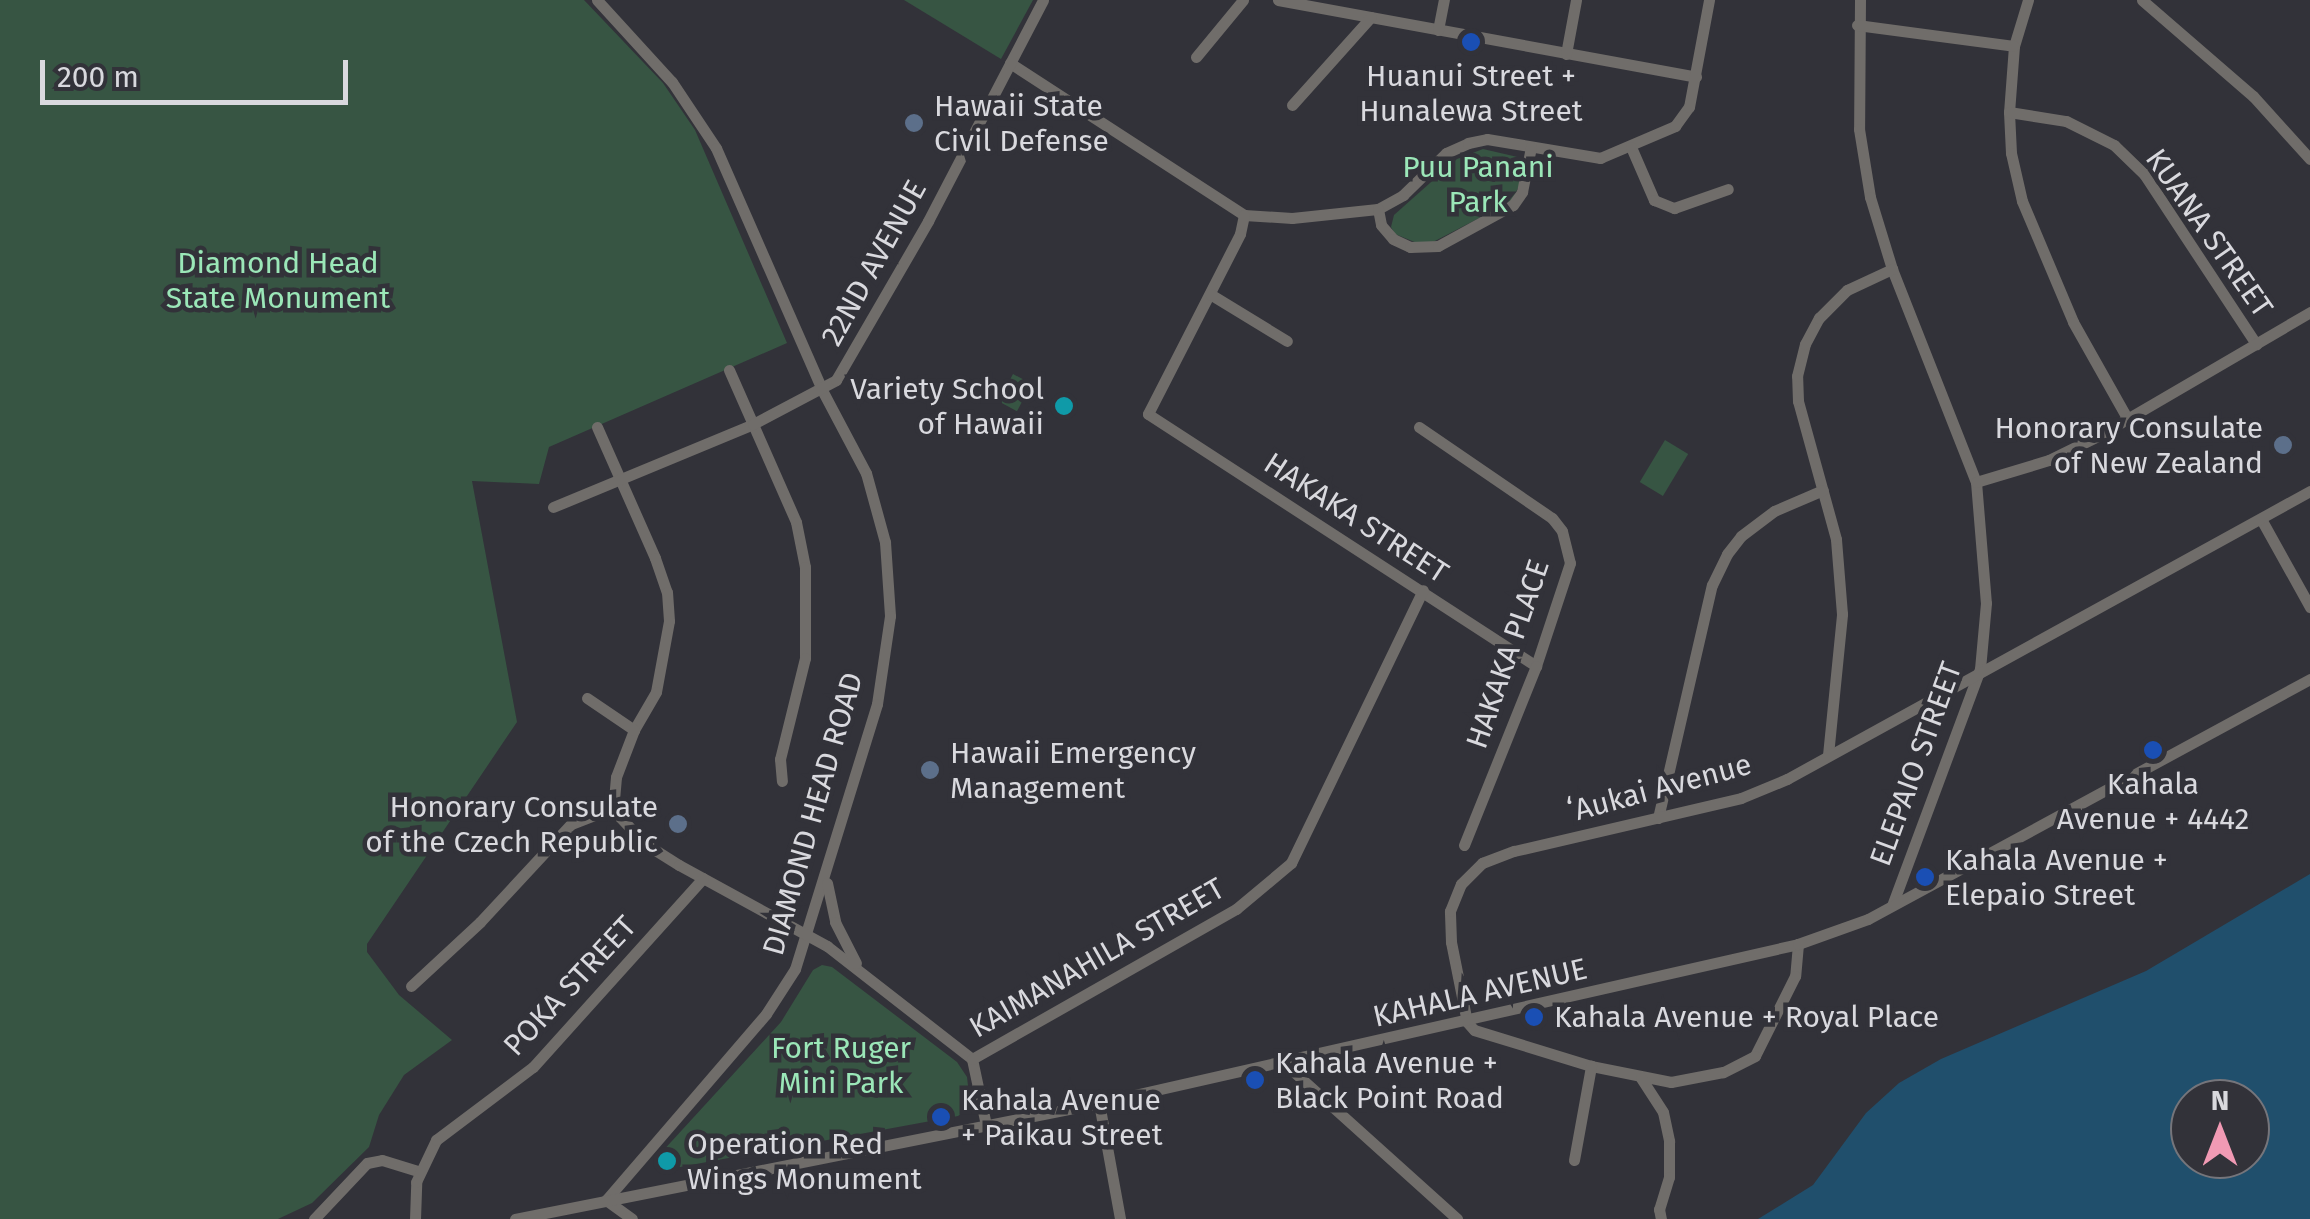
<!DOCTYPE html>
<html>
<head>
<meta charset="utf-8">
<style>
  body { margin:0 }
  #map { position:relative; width:2310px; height:1219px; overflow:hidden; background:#323239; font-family:"Fira Sans",sans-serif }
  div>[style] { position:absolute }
  .green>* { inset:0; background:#375543; transform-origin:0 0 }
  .water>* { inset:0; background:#204f6c }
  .minor>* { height:11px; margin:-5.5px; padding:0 5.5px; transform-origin:5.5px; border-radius:5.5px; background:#706d6a }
  .dots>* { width:28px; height:28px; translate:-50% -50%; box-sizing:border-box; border:5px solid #323239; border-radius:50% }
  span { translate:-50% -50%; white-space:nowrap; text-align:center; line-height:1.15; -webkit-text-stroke:9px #323239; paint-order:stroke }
  .poi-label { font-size:30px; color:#d9d9de }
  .left { translate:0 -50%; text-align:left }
  .right { translate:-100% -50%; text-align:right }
  .park-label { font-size:30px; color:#9be7b8 }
  .street-label { font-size:30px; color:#d9d9de }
  .north { position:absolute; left:2170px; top:1079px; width:100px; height:100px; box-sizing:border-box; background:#323239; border:2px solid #75757b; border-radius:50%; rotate:0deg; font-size:28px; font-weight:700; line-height:40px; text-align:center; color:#d9d9de }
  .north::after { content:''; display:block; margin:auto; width:35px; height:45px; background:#f19ab4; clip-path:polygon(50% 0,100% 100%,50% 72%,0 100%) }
  .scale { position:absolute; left:40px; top:60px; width:308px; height:45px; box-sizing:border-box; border:5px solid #d9d9de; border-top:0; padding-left:12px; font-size:30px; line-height:35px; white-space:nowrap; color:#d9d9de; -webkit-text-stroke:8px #323239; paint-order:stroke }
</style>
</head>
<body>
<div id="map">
  <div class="green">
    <div style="clip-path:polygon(0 0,584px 0,663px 83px,695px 130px,787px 343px,549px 447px,539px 484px,472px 481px,517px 722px,367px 944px,367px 952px,399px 995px,452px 1040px,404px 1075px,379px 1115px,369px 1147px,312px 1203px,278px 1219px,0 1219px)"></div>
    <div style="clip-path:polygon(904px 0,1033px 0,1001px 59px)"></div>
    <div style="clip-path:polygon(1483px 149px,1522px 158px,1522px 179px,1512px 201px,1433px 242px,1417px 243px,1395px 234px,1391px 227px,1394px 215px,1457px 159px)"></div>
    <div style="left:1013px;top:374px;width:21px;height:31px;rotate:28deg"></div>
    <div style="left:1665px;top:440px;width:27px;height:49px;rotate:31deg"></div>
    <div style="clip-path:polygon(822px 965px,832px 967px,957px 1062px,967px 1077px,970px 1103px,966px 1110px,958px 1116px,669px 1169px,662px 1167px,660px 1154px,781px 1022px,813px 970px)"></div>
  </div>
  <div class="water">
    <div style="clip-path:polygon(evenodd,2310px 874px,2310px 1219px,1758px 1219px,1813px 1185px,1866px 1113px,1899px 1083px,1941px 1059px,2146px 971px,2310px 874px,2190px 1099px,2250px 1099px,2250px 1159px,2190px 1159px,2190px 1099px)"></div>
  </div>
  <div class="minor">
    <div style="left:597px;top:0;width:111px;rotate:47.6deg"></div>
    <div style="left:672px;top:82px;width:79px;rotate:56.3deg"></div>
    <div style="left:716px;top:148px;width:264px;rotate:66.3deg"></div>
    <div style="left:822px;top:390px;width:94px;rotate:62.1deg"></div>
    <div style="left:866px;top:473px;width:72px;rotate:74.6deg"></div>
    <div style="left:885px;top:542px;width:74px;rotate:86.1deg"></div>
    <div style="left:890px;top:616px;width:89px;rotate:98.4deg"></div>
    <div style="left:877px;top:704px;width:277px;rotate:107.2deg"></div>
    <div style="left:795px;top:969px;width:54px;rotate:122.8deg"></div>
    <div style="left:766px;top:1014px;width:245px;rotate:130.7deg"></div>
    <div style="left:1278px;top:0;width:425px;rotate:10.4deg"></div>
    <div style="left:1860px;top:0;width:129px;rotate:90.4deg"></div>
    <div style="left:1859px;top:129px;width:69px;rotate:80.8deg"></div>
    <div style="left:1870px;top:197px;width:75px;rotate:73deg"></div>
    <div style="left:1892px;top:269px;width:229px;rotate:68.5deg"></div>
    <div style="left:1976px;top:482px;width:121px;rotate:85.3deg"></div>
    <div style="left:1986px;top:603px;width:66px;rotate:95.2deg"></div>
    <div style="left:1980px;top:669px;width:252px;rotate:110.4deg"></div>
    <div style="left:2028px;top:0;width:48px;rotate:106.9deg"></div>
    <div style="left:2014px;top:46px;width:66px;rotate:94.3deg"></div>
    <div style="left:2009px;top:112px;width:41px;rotate:87.2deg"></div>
    <div style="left:2011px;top:153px;width:49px;rotate:77.1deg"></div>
    <div style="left:2022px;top:201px;width:131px;rotate:67.1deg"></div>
    <div style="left:2073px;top:322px;width:110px;rotate:60.6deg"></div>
    <div style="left:2142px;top:0;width:147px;rotate:40.9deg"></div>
    <div style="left:2253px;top:96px;width:85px;rotate:47.9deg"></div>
    <div style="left:1857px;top:25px;width:158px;rotate:7.6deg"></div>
    <div style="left:1438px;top:30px;width:31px;rotate:-79deg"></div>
    <div style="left:1566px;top:54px;width:55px;rotate:-79.5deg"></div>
    <div style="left:1196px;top:57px;width:74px;rotate:-50.5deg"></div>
    <div style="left:1010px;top:63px;width:279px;rotate:33deg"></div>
    <div style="left:1244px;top:215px;width:48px;rotate:3.6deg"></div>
    <div style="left:1292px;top:218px;width:86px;rotate:-6deg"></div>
    <div style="left:1378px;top:209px;width:29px;rotate:-29deg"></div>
    <div style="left:1403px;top:195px;width:60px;rotate:-44.3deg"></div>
    <div style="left:1446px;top:153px;width:24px;rotate:-24deg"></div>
    <div style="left:1468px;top:143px;width:19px;rotate:-12deg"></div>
    <div style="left:1487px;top:139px;width:115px;rotate:9.5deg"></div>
    <div style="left:1600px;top:158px;width:82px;rotate:-23.1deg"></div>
    <div style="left:1675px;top:126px;width:24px;rotate:-54deg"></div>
    <div style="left:1689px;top:107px;width:109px;rotate:-79.4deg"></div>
    <div style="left:1292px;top:105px;width:118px;rotate:-48.1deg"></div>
    <div style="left:2009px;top:112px;width:58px;rotate:9deg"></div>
    <div style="left:2066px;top:121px;width:54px;rotate:26.6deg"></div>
    <div style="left:2114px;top:145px;width:42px;rotate:44deg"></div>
    <div style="left:2144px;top:174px;width:204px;rotate:56.6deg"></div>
    <div style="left:1631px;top:147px;width:58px;rotate:66.5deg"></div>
    <div style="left:1654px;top:200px;width:22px;rotate:22deg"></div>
    <div style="left:1674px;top:208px;width:57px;rotate:-19.4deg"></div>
    <div style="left:1378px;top:209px;width:16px;rotate:79deg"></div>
    <div style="left:1381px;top:225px;width:18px;rotate:49deg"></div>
    <div style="left:1393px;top:239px;width:19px;rotate:25deg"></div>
    <div style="left:1410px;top:247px;width:28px;rotate:-2deg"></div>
    <div style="left:1438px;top:246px;width:85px;rotate:-28.7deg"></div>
    <div style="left:1513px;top:205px;width:16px;rotate:-55deg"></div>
    <div style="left:1522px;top:192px;width:46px;rotate:-78.7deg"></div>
    <div style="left:1244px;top:215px;width:19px;rotate:102deg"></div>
    <div style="left:1240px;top:234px;width:202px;rotate:117.1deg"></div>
    <div style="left:1148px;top:414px;width:463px;rotate:33deg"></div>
    <div style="left:1210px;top:294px;width:90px;rotate:31.4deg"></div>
    <div style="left:729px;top:370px;width:166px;rotate:66.2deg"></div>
    <div style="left:796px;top:522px;width:46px;rotate:78.7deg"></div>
    <div style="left:805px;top:567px;width:91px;rotate:90deg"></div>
    <div style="left:805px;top:658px;width:104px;rotate:103.9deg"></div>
    <div style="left:780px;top:759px;width:22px;rotate:85deg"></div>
    <div style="left:597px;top:427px;width:143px;rotate:66.1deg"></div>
    <div style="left:655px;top:558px;width:36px;rotate:71deg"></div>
    <div style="left:667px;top:592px;width:29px;rotate:86deg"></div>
    <div style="left:669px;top:621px;width:72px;rotate:100.4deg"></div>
    <div style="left:656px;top:692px;width:44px;rotate:120.1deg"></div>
    <div style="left:634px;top:730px;width:50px;rotate:111deg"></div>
    <div style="left:616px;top:777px;width:21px;rotate:95deg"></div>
    <div style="left:614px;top:798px;width:20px;rotate:72deg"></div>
    <div style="left:620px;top:817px;width:35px;rotate:47deg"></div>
    <div style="left:644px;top:843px;width:41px;rotate:32.2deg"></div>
    <div style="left:679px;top:865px;width:169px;rotate:28.7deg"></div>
    <div style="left:827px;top:946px;width:184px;rotate:37.9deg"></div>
    <div style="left:972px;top:1059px;width:67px;rotate:78deg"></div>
    <div style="left:1419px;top:427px;width:161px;rotate:34.4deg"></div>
    <div style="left:1552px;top:518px;width:16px;rotate:52deg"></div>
    <div style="left:1562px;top:531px;width:33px;rotate:76deg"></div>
    <div style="left:1570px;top:563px;width:108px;rotate:108.3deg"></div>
    <div style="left:1536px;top:666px;width:193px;rotate:111.9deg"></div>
    <div style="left:1976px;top:482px;width:76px;rotate:-16.8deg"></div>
    <div style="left:2049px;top:460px;width:55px;rotate:-26.1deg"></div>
    <div style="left:2098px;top:436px;width:246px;rotate:-30.3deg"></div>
    <div style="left:553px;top:507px;width:217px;rotate:-22.5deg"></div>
    <div style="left:753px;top:424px;width:94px;rotate:-27.9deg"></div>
    <div style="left:836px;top:380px;width:184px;rotate:-59.9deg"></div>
    <div style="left:928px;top:221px;width:249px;rotate:-62.5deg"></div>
    <div style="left:2261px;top:519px;width:101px;rotate:60.9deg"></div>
    <div style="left:587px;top:698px;width:57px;rotate:34.2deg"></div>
    <div style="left:1828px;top:755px;width:142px;rotate:-84.3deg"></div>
    <div style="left:1842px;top:614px;width:75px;rotate:-94.6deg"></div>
    <div style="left:1836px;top:539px;width:143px;rotate:-105.4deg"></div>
    <div style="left:1798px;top:401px;width:25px;rotate:-92deg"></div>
    <div style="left:1797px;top:376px;width:33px;rotate:-76deg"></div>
    <div style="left:1805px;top:344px;width:30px;rotate:-62deg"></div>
    <div style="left:1819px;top:318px;width:40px;rotate:-45deg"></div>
    <div style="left:1847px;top:290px;width:50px;rotate:-25deg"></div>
    <div style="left:1658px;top:818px;width:239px;rotate:-77deg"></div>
    <div style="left:1712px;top:585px;width:34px;rotate:-64deg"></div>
    <div style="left:1727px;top:554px;width:23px;rotate:-52deg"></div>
    <div style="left:1741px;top:536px;width:41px;rotate:-37.1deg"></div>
    <div style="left:1774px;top:511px;width:53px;rotate:-23.2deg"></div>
    <div style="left:827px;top:883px;width:40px;rotate:78deg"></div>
    <div style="left:835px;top:922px;width:46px;rotate:62.9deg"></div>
    <div style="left:1798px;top:944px;width:32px;rotate:95deg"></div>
    <div style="left:1795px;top:976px;width:89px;rotate:116.6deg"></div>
    <div style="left:1755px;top:1056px;width:36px;rotate:153deg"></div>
    <div style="left:1723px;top:1072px;width:53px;rotate:169.1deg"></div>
    <div style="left:1671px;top:1082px;width:82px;rotate:-168.7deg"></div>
    <div style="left:1591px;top:1066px;width:122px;rotate:-162.9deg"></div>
    <div style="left:1474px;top:1030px;width:11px;rotate:-131deg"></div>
    <div style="left:1467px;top:1022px;width:82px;rotate:-101.3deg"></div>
    <div style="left:1451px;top:942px;width:31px;rotate:-92deg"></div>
    <div style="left:1450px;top:911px;width:29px;rotate:-68deg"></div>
    <div style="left:1461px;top:884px;width:30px;rotate:-45deg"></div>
    <div style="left:1482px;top:863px;width:34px;rotate:-21deg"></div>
    <div style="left:1514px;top:851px;width:233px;rotate:-13.1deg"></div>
    <div style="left:1741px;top:798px;width:50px;rotate:-22.4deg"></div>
    <div style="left:1787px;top:779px;width:597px;rotate:-28.84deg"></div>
    <div style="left:411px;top:986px;width:94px;rotate:-42.8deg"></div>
    <div style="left:480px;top:922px;width:134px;rotate:-47.1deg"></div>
    <div style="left:571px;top:824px;width:47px;rotate:-21.1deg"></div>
    <div style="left:972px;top:1059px;width:304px;rotate:-29.6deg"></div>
    <div style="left:1236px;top:909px;width:72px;rotate:-39.9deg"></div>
    <div style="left:1291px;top:863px;width:303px;rotate:-64.2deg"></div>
    <div style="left:1284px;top:1063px;width:233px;rotate:42deg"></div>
    <div style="left:1641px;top:1078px;width:40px;rotate:57.1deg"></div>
    <div style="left:1663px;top:1112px;width:30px;rotate:78deg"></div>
    <div style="left:1669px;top:1141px;width:36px;rotate:90deg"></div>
    <div style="left:1669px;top:1177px;width:34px;rotate:107deg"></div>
    <div style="left:1659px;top:1209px;width:10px;rotate:79deg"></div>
    <div style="left:1099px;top:1103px;width:118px;rotate:79.7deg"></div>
    <div style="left:1574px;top:1160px;width:96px;rotate:-79.7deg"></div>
    <div style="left:606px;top:1200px;width:32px;rotate:36deg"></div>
    <div style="left:314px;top:1219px;width:77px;rotate:-46.6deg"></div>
    <div style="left:367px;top:1163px;width:15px;rotate:-11deg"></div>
    <div style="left:382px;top:1160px;width:39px;rotate:17deg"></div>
    <div style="left:415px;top:1219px;width:37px;rotate:-88deg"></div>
    <div style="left:416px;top:1182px;width:47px;rotate:-64.5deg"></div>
    <div style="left:436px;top:1140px;width:121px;rotate:-37deg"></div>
    <div style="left:533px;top:1067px;width:254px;rotate:-48deg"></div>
    <div style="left:515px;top:1219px;width:595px;rotate:-11.23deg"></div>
    <div style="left:1099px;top:1103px;width:717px;rotate:-12.81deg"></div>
    <div style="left:1798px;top:944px;width:74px;rotate:-19.7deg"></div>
    <div style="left:1868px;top:919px;width:503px;rotate:-28.5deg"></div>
  </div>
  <div class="dots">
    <div style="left:1471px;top:42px;background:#1a4fb4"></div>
    <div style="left:914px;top:123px;background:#5c6f8a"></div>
    <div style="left:1064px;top:406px;background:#0f9aa8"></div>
    <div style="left:2283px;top:445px;background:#5c6f8a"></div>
    <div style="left:2153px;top:750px;background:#1a4fb4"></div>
    <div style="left:930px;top:770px;background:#5c6f8a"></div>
    <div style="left:678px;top:824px;background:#5c6f8a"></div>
    <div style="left:1925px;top:877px;background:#1a4fb4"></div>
    <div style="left:1534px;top:1017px;background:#1a4fb4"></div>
    <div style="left:1255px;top:1080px;background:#1a4fb4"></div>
    <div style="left:941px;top:1117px;background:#1a4fb4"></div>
    <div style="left:667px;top:1161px;background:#0f9aa8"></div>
  </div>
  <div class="poi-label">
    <span style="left:1471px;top:93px">Huanui Street +<br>Hunalewa Street</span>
    <span class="left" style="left:934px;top:123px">Hawaii State<br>Civil Defense</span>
    <span class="right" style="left:1044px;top:406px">Variety School<br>of Hawaii</span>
    <span class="right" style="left:2263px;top:445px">Honorary Consulate<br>of New Zealand</span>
    <span class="left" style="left:950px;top:770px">Hawaii Emergency<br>Management</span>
    <span style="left:2153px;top:801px">Kahala<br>Avenue + 4442</span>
    <span class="right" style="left:658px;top:824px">Honorary Consulate<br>of the Czech Republic</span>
    <span class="left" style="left:1945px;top:877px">Kahala Avenue +<br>Elepaio Street</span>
    <span class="left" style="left:1554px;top:1017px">Kahala Avenue + Royal Place</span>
    <span class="left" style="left:1275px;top:1080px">Kahala Avenue +<br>Black Point Road</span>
    <span class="left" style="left:961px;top:1117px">Kahala Avenue<br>+ Paikau Street</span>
    <span class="left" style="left:687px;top:1161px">Operation Red<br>Wings Monument</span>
  </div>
  <div class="park-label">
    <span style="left:1478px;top:184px">Puu Panani<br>Park</span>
    <span style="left:278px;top:280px">Diamond Head<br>State Monument</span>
    <span style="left:841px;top:1065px">Fort Ruger<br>Mini Park</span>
  </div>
  <div class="street-label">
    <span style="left:2209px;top:233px;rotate:55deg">KUANA STREET</span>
    <span style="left:874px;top:263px;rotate:-61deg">22ND AVENUE</span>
    <span style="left:1356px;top:518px;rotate:33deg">HAKAKA STREET</span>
    <span style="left:1508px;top:654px;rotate:-71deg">HAKAKA PLACE</span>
    <span style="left:1916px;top:764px;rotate:-70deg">ELEPAIO STREET</span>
    <span style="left:1660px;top:788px;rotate:-15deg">ʻAukai Avenue</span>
    <span style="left:813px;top:814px;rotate:-74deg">DIAMOND HEAD ROAD</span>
    <span style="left:1097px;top:958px;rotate:-30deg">KAIMANAHILA STREET</span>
    <span style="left:570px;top:986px;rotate:-47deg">POKA STREET</span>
    <span style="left:1480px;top:993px;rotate:-13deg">KAHALA AVENUE</span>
  </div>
  <div class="north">N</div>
  <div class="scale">200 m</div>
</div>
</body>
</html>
